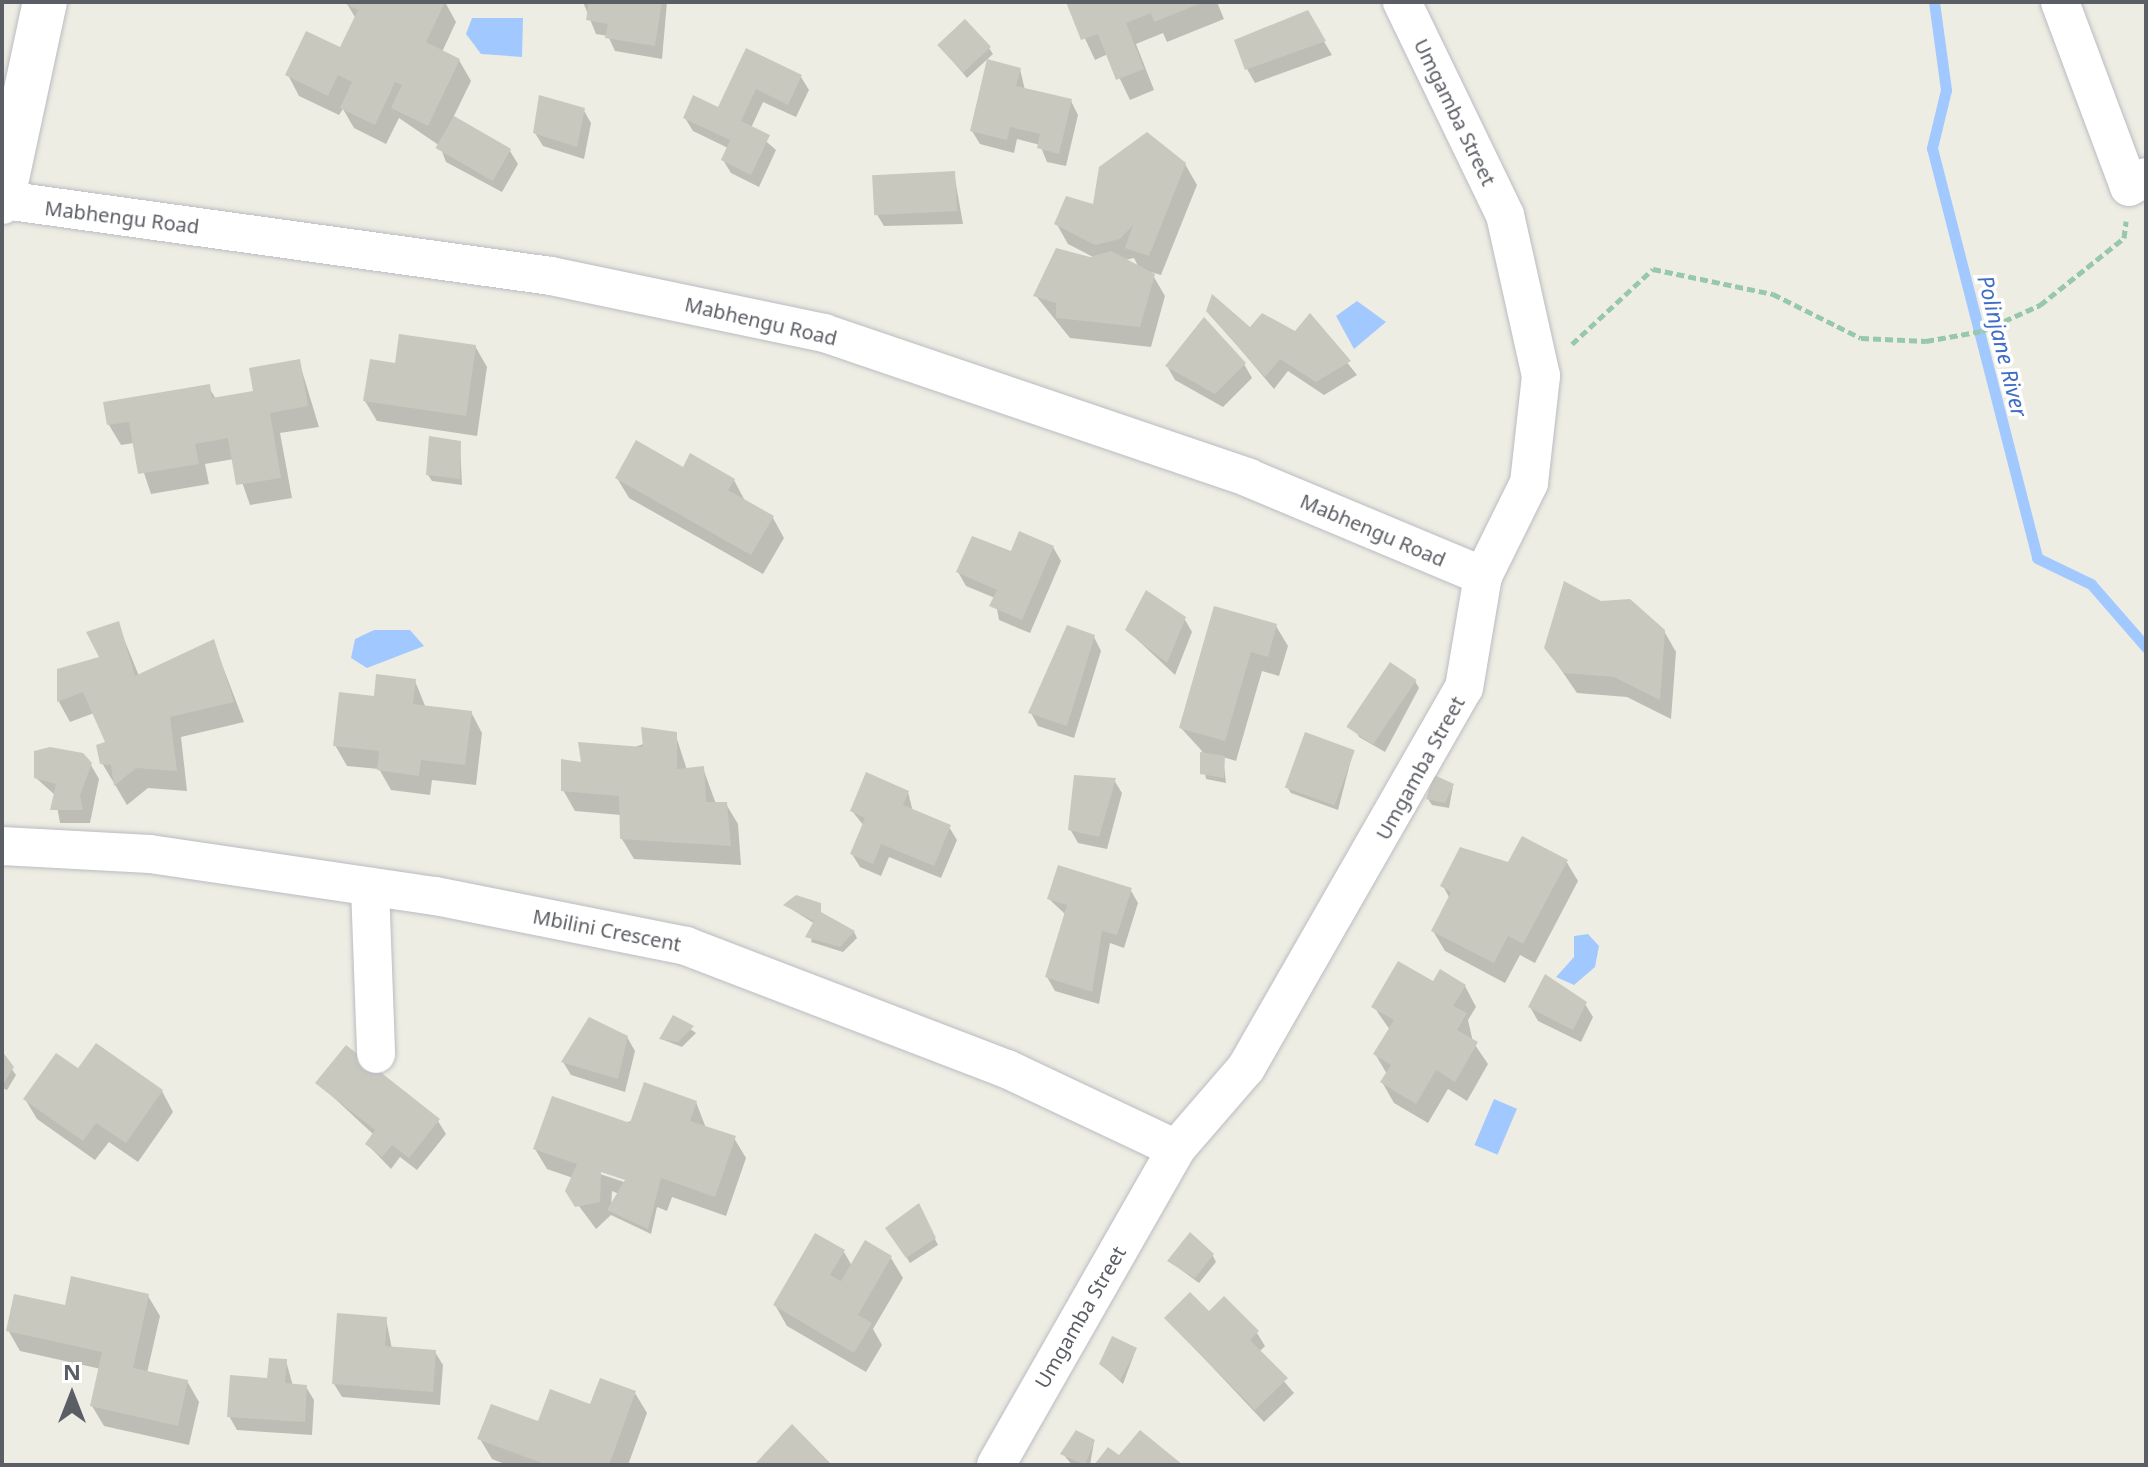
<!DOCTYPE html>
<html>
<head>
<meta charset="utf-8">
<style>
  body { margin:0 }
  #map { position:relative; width:2148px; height:1467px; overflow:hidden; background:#eeede3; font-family:"Noto Sans",sans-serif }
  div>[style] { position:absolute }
  .water>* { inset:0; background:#a2c9ff; transform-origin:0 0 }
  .shadow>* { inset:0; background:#0003 }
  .stream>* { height:11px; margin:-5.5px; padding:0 5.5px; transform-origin:5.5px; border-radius:5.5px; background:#a2c9ff }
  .building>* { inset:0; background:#c9c8bf; transform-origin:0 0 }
  .path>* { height:5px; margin-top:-2.5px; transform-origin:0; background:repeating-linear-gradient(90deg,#97c8ac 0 8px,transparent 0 12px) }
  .roads { filter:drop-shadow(0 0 2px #babcc2) drop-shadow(0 0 2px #babcc2) }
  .minor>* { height:38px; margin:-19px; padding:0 19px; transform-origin:19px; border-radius:19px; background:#fff }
  .tertiary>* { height:44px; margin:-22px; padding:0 22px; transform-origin:22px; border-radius:22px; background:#fff }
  span { translate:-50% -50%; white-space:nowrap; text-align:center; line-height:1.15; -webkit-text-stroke:7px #fff; paint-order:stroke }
  .street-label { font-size:20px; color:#5b5e64 }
  .water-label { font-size:22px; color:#406ec7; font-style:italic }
  .frame { position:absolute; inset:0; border:4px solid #5b5e64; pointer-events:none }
  .north { position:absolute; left:32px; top:1355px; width:80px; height:80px; -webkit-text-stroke:6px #fff; paint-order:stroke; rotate:0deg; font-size:22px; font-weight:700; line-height:32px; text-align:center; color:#5b5e64 }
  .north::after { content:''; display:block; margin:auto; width:28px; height:36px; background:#5b5e64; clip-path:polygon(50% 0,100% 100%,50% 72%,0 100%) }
</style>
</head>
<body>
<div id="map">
  <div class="water">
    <div style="clip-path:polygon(472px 18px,523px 18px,522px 57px,481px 54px,466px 34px)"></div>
    <div style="clip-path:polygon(1357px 301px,1386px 322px,1354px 349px,1336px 316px)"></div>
    <div style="clip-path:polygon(374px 630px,410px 630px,424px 646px,367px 668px,351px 658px,355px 639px)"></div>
    <div style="clip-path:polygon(1588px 934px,1599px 946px,1595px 967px,1574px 985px,1556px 977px,1574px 957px,1574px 936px)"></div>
    <div style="left:1494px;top:1099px;width:25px;height:50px;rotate:23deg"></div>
  </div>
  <div class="shadow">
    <div style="clip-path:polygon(346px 2px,445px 2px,456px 22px,442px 52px,459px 60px,471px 81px,453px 118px,510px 151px,518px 164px,502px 192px,446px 162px,440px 146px,399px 118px,386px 144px,354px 128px,343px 109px,339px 115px,299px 96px,288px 75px,341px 49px,356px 19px)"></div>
    <div style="clip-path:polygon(583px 2px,667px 2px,662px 59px,615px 51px,608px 36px,596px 34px)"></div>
    <div style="clip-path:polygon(1068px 2px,1217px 2px,1224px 19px,1167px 42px,1163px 33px,1136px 44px,1154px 90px,1130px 100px,1108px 54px,1095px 60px)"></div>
    <div style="clip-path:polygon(1307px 13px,1332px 55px,1255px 83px,1247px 69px)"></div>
    <div style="clip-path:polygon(938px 44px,989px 48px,993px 54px,967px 78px)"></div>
    <div style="clip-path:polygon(747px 51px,801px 77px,809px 90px,796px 117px,763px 102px,751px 128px,776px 150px,759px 187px,731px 173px,723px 160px,728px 148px,693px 131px,685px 118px,719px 110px)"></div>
    <div style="clip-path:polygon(1020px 69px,1025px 90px,1071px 101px,1078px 115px,1066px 166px,1047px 162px,1040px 145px,1017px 139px,1014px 153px,980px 144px,972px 131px)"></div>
    <div style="clip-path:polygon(583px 109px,591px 123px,584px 159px,543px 146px,535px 133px)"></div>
    <div style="clip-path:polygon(evenodd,1185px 164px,1197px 185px,1161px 275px,1151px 272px,1165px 296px,1151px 347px,1070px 338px,1036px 296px,1095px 258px,1068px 244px,1056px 223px,1185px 164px,1134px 258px,1139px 268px,1125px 260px,1134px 258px)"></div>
    <div style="clip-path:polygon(954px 173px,963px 224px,884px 226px,876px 213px)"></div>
    <div style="clip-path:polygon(1208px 311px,1250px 330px,1295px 333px,1310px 316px,1357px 375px,1324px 395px,1288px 371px,1274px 389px)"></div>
    <div style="clip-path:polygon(475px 346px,487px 367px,477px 436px,377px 421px,365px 401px,396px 365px)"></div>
    <div style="clip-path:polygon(299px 361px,319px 427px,280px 433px,292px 498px,250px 505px,234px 459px,205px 464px,209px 484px,151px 494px,134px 443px,121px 445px,109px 425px,106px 403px,208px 386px,216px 399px,255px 393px)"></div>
    <div style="clip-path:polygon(1244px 364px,1252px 378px,1223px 407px,1175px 380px,1167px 366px)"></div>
    <div style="clip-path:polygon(460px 442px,462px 485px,432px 481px,428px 475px)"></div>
    <div style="clip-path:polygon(684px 470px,734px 480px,745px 501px,773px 518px,784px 538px,763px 574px,629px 498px,617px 478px)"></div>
    <div style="clip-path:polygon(1053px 547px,1061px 561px,1030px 633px,999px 620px,995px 598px,966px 586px,958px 572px)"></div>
    <div style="clip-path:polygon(1215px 609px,1276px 626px,1288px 646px,1279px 676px,1262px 671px,1236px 761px,1223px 757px,1226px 783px,1206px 779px,1202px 751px,1181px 728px)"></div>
    <div style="clip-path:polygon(1184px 618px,1192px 632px,1175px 675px,1127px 630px)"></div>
    <div style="clip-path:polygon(118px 624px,139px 676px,213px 641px,244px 722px,181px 737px,187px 791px,148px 788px,127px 805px,102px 763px,107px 743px,94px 713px,70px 722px,59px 702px,59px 671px,102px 658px)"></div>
    <div style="clip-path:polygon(1664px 631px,1676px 652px,1671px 719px,1627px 697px,1577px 693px,1546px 648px)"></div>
    <div style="clip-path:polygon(1094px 637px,1101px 651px,1074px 738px,1038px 726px,1031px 713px)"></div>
    <div style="clip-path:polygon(415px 681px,426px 708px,471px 712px,482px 733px,476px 785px,432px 780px,430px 795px,391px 790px,379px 769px,347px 766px,335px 745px)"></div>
    <div style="clip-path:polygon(1415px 681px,1419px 688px,1385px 752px,1359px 737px,1356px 731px)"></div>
    <div style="clip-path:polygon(675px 733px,687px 770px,703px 768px,716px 804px,726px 804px,738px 824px,741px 865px,634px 859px,622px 839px,621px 815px,575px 811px,563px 790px,583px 765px)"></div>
    <div style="clip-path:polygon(1353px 752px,1338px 810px,1291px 793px,1287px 787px)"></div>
    <div style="clip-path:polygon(91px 765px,99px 779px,90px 823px,60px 823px,55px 795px,36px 778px)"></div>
    <div style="clip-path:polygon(1114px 780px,1122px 793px,1107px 849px,1078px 843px,1070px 829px)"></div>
    <div style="clip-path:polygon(1453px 786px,1449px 808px,1432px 805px,1428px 799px)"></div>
    <div style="clip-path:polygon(908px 792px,913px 812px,949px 827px,957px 840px,941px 878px,889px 857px,881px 876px,860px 867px,852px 854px,864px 826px,852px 811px)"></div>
    <div style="clip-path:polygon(1566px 861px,1578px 881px,1535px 963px,1520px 955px,1505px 983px,1445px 951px,1433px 931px,1450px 899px,1443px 886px,1509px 865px)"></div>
    <div style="clip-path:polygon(1130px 889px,1138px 903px,1124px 948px,1110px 943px,1099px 1004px,1055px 991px,1047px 977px,1066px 915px,1049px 899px)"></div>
    <div style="clip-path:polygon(785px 905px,854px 932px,857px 938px,843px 952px,811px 942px,815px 924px)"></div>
    <div style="clip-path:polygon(1434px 984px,1465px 986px,1476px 1007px,1468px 1020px,1473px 1042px,1488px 1064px,1467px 1101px,1448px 1089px,1428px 1123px,1394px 1103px,1382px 1082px,1387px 1074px,1375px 1054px,1390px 1030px,1374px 1007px)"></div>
    <div style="clip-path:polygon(1585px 1004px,1593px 1017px,1581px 1042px,1538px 1021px,1530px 1007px)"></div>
    <div style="clip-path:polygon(674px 1018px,696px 1033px,682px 1047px,661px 1039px)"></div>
    <div style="clip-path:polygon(627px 1037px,635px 1051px,625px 1092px,571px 1075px,563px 1062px)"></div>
    <div style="clip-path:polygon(2px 1055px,16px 1075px,7px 1090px,2px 1088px)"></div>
    <div style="clip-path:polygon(78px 1071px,162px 1091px,173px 1112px,138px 1162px,109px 1142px,95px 1160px,37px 1119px,25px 1099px)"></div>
    <div style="clip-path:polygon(318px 1083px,438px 1121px,446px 1134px,417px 1170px,400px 1157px,391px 1169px,367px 1144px,374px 1135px)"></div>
    <div style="clip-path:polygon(evenodd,696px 1102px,706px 1128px,734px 1138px,746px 1158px,726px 1216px,672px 1197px,667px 1211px,657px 1207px,651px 1234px,611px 1215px,596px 1229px,567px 1190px,573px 1178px,547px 1169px,535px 1149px,696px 1102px,592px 1167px,627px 1179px,627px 1183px,591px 1171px,592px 1167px,696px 1102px,612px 1191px,619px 1194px,611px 1208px,612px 1191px)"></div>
    <div style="clip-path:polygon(918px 1206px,938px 1245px,910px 1263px,888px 1228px)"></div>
    <div style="clip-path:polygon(844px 1252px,852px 1266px,891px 1258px,903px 1278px,873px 1329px,882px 1345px,866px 1372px,787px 1326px,775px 1305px)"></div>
    <div style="clip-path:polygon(1213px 1256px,1216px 1262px,1199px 1283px,1169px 1261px)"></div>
    <div style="clip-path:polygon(148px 1296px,160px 1316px,147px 1373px,187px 1381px,199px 1402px,189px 1445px,104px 1426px,92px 1406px,101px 1369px,20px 1351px,8px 1330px)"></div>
    <div style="clip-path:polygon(1209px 1314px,1257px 1333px,1265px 1346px,1259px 1352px,1294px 1393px,1264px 1422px,1166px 1318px)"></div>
    <div style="clip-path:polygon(386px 1319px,392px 1349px,435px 1352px,443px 1365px,440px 1405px,342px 1397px,334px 1384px)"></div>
    <div style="clip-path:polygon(1136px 1349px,1123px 1384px,1101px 1364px)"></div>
    <div style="clip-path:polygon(286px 1361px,293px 1386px,306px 1387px,314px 1400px,312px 1435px,237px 1430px,229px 1416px)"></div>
    <div style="clip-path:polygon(635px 1393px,647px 1413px,628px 1465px,507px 1465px,492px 1459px,480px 1439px)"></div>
    <div style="clip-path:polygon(1094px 1442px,1090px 1465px,1072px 1465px,1063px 1454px)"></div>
  </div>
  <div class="stream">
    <div style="left:1934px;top:2px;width:89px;rotate:82.2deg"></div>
    <div style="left:1946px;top:90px;width:60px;rotate:103.6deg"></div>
    <div style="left:1932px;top:148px;width:423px;rotate:75.6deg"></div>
    <div style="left:2037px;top:558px;width:60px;rotate:25.7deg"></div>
    <div style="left:2091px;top:584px;width:84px;rotate:48.9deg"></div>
  </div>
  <div class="building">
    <div style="clip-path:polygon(342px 2px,445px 2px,426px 42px,460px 59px,428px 126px,391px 108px,402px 85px,395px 82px,375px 125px,340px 108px,352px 82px,338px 75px,328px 96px,285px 75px,306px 31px,340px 47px,358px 10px)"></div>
    <div style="clip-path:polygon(589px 2px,662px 2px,655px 46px,605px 38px,608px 24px,586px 20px)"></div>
    <div style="clip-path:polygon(1066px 2px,1204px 2px,1154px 22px,1151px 13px,1126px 23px,1144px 69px,1116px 80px,1098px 34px,1081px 40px)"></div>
    <div style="clip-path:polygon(1308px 10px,1326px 41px,1245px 70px,1234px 40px)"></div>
    <div style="left:965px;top:19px;width:38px;height:38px;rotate:47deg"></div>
    <div style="clip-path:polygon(746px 48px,802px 75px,788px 105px,756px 89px,741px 121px,770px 135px,751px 175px,721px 160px,730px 140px,683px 118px,693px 95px,718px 107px)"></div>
    <div style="clip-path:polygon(987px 59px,1021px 68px,1016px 86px,1072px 99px,1059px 154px,1037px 148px,1040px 134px,1010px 127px,1007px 140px,970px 131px)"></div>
    <div style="clip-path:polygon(539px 95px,585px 108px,577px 147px,533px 133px)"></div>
    <div style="left:454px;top:116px;width:66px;height:37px;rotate:30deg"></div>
    <div style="clip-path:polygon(1147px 132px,1186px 163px,1149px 256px,1125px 248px,1133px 225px,1120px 239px,1095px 245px,1054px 224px,1066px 196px,1093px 204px,1099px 167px)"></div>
    <div style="left:955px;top:171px;width:40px;height:83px;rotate:87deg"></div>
    <div style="clip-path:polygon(1056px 248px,1090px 257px,1111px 251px,1155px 274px,1140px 327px,1056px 318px,1056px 303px,1033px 296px)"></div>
    <div style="clip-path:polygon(1212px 294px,1250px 327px,1262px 313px,1295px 331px,1310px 313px,1351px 361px,1316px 382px,1280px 359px,1265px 377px,1206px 311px)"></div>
    <div style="clip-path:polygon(1204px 317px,1246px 363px,1215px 394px,1165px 366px)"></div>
    <div style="clip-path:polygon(399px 334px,476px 345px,466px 416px,363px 401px,370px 359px,395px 363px)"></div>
    <div style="clip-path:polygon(300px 359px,308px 406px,270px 413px,281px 478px,236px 485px,228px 438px,195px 444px,199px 464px,138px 474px,129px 422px,107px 425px,103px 402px,210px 384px,212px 398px,253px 391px,249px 368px)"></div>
    <div style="clip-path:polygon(429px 436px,461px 441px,460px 479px,426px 475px)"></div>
    <div style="clip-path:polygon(636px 440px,683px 467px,690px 453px,735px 479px,728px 490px,774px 516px,751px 555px,615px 478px)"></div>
    <div style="clip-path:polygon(1019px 531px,1054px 546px,1022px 620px,989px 606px,997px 590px,956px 572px,972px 536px,1011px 551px)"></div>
    <div style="clip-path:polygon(1564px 581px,1601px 601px,1630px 599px,1665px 630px,1660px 700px,1614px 677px,1564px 673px,1544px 648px)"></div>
    <div style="clip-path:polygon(1146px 590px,1186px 617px,1167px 663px,1125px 630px)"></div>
    <div style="clip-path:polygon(1214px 606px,1277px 624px,1268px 657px,1251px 652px,1225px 741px,1179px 728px)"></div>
    <div style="clip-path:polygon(119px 621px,135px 676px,214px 639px,234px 702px,170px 717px,177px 771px,136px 768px,114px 786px,111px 765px,100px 764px,96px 745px,105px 742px,83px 692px,57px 702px,57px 669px,99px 657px,86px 632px)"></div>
    <div style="clip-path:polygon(1067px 625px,1095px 635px,1067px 726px,1028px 713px)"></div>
    <div style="left:1390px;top:662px;width:32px;height:78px;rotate:34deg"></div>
    <div style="clip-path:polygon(376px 674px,416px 679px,413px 704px,472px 711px,465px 765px,421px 760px,419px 776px,377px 770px,379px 751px,333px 746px,339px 692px,374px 696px)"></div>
    <div style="clip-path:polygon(641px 727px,677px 732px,677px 769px,704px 766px,706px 802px,727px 802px,731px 846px,620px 839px,619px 796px,561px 791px,561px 759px,581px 762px,578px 742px,643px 747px)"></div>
    <div style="left:1305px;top:732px;width:53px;height:59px;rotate:20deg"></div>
    <div style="clip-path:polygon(50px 747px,83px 753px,92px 763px,80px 795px,83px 810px,50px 810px,56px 784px,34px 778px,34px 751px)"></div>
    <div style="clip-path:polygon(1200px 752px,1225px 756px,1224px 778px,1200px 774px)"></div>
    <div style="clip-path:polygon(866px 772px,909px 791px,903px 805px,951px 825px,934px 866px,881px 844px,873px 864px,850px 854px,865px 818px,850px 811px)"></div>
    <div style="clip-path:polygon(1074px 775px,1116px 778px,1099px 837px,1068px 830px)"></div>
    <div style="clip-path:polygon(1434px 775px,1454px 784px,1445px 803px,1426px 799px)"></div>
    <div style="clip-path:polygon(1522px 836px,1568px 860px,1523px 944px,1508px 936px,1494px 963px,1431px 931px,1451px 892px,1440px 886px,1460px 847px,1508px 862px)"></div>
    <div style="clip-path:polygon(1058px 865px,1132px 888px,1117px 935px,1102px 931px,1092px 992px,1045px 977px,1067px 905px,1047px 899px)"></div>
    <div style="clip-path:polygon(796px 895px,821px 903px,821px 912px,855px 931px,840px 947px,805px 937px,814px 921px,783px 905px)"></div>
    <div style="clip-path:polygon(1398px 961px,1433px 981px,1440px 969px,1466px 985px,1453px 1006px,1467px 1013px,1457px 1030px,1478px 1042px,1455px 1082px,1436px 1070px,1416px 1104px,1380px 1082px,1391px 1065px,1373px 1054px,1394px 1020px,1371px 1007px)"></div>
    <div style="clip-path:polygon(1545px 974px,1587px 1002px,1573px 1030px,1528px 1007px)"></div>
    <div style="clip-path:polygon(673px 1015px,694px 1026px,678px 1042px,659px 1039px)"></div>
    <div style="clip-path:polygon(589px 1017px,628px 1036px,618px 1079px,561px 1062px)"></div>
    <div style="clip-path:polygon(96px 1043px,163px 1090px,126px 1143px,96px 1123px,83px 1141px,23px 1099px,56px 1053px,78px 1068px)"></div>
    <div style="clip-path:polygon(346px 1045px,440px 1119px,409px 1158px,392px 1145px,382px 1157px,365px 1144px,375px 1130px,315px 1083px)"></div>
    <div style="clip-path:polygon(2px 1051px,14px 1067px,2px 1086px)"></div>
    <div style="clip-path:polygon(644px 1082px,697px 1101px,690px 1121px,736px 1136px,715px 1197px,661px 1178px,648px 1229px,607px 1210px,625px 1180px,601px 1172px,600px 1202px,575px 1207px,565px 1191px,577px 1164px,533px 1149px,552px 1096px,630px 1123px)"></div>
    <div style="clip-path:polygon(919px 1203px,936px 1238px,906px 1258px,885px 1228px)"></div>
    <div style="clip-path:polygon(1190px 1232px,1214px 1254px,1195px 1278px,1167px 1261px)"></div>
    <div style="clip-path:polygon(815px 1233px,845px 1250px,830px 1275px,841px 1281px,865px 1240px,892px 1256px,858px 1315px,872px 1323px,854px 1353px,773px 1305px)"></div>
    <div style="clip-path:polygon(71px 1276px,149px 1294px,133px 1368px,188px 1380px,178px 1426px,90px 1406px,102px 1352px,6px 1331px,14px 1294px,65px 1305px)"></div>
    <div style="clip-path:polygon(1190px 1292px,1209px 1311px,1224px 1296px,1259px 1331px,1250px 1340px,1288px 1378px,1255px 1410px,1164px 1318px)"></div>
    <div style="clip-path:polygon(337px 1313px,387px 1317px,385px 1346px,436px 1350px,433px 1392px,332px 1384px)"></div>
    <div style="clip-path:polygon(1112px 1336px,1137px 1348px,1120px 1380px,1099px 1364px)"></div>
    <div style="clip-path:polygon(269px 1358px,287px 1359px,285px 1383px,307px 1385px,305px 1422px,227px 1417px,230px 1375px,267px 1378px)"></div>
    <div style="clip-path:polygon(600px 1378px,636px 1391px,609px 1465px,547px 1465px,477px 1439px,491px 1404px,538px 1421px,550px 1389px,590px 1404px)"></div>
    <div style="clip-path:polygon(792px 1424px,832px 1465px,754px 1465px)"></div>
    <div style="clip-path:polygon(1076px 1430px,1095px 1440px,1085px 1465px,1060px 1454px)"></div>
    <div style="clip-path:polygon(1140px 1430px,1183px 1465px,1094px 1465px,1108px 1447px,1119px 1455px)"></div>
  </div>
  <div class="path">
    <div style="left:1572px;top:344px;width:110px;rotate:-42.8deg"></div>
    <div style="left:1653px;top:269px;width:123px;rotate:11.8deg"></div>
    <div style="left:1773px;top:294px;width:98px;rotate:26.6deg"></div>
    <div style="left:1861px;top:338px;width:65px;rotate:2.6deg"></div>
    <div style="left:1926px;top:341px;width:57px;rotate:-10.1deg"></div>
    <div style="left:1982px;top:331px;width:64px;rotate:-24.1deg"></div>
    <div style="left:2040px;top:305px;width:107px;rotate:-38.6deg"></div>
    <div style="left:2124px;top:238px;width:17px;rotate:-83deg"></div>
  </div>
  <div class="roads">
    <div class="minor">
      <div style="left:2060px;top:2px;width:197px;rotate:69.5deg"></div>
      <div style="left:2129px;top:187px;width:20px;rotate:-30deg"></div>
      <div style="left:4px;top:200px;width:552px;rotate:7.91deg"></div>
      <div style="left:551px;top:276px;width:279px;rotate:11.8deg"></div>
      <div style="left:824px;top:333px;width:449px;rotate:18.8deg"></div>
      <div style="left:1249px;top:478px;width:254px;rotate:22.7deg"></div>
      <div style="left:2px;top:846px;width:148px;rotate:3.1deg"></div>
      <div style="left:150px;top:854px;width:289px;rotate:8.4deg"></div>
      <div style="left:436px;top:896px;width:255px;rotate:11.3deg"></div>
      <div style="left:686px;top:946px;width:344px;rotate:21deg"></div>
      <div style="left:1007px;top:1069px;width:187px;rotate:25.3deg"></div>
      <div style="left:370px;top:887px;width:167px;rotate:87.9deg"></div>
      <div style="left:996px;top:1465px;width:364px;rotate:-60.3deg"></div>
      <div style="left:1176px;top:1149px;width:107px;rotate:-49.2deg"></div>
      <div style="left:1246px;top:1068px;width:438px;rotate:-60.2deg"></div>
      <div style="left:1464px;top:688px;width:114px;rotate:-80.4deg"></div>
      <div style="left:1483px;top:576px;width:104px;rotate:-63.7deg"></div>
      <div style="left:1529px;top:483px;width:108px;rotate:-83.6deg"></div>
      <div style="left:1541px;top:376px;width:165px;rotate:-102.6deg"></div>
      <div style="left:1505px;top:215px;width:237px;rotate:-115.8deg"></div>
    </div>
    <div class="tertiary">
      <div style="left:2px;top:202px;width:205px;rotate:-77.9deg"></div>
    </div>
  </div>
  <div class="street-label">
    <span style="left:1455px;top:112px;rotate:64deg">Umgamba Street</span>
    <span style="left:122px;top:217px;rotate:7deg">Mabhengu Road</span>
    <span style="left:761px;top:321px;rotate:13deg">Mabhengu Road</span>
    <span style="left:1373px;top:530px;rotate:23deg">Mabhengu Road</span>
    <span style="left:1420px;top:768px;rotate:-61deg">Umgamba Street</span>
    <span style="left:607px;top:930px;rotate:11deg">Mbilini Crescent</span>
    <span style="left:1080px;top:1317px;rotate:-60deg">Umgamba Street</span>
  </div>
  <div class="water-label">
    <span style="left:2003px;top:346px;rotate:76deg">Polinjane River</span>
  </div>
  <div class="frame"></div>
  <div class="north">N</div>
</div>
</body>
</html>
